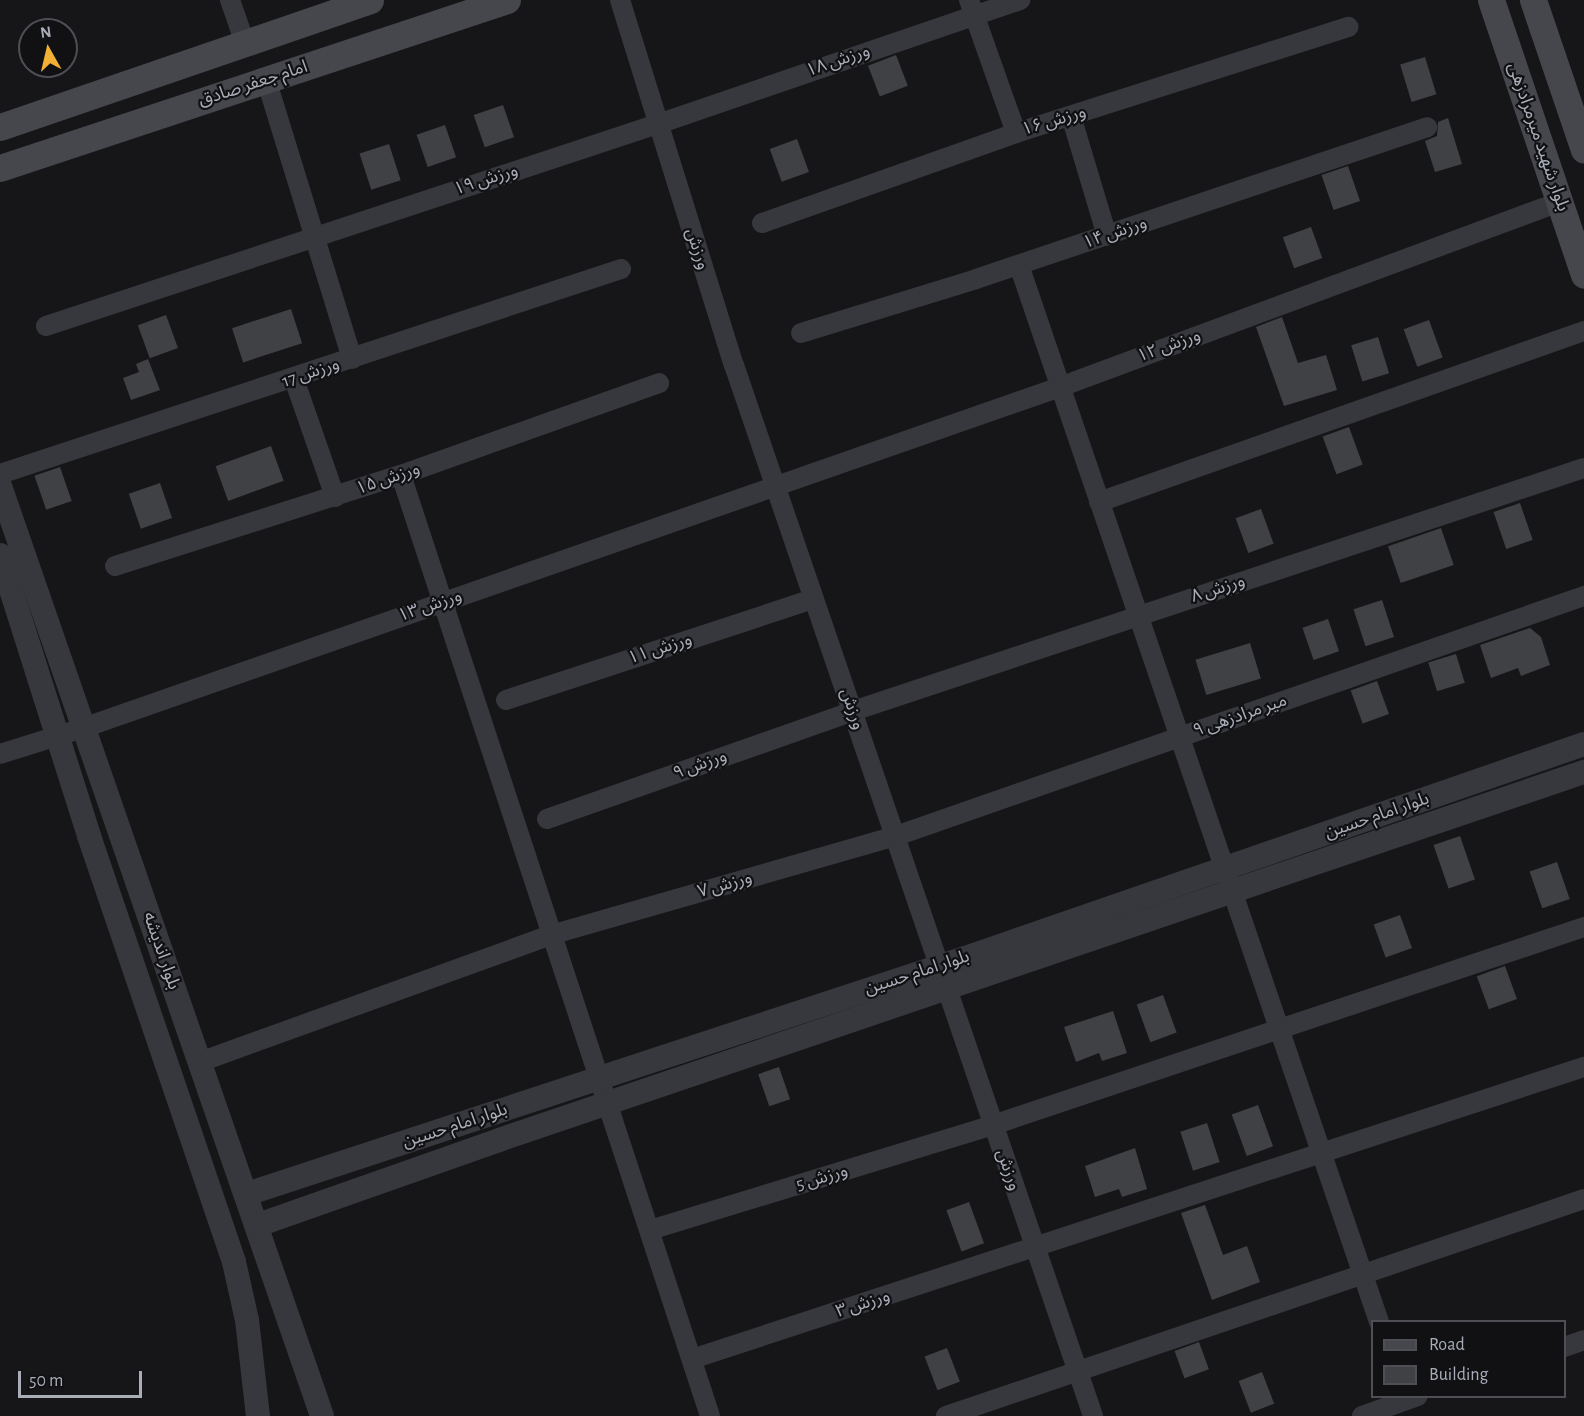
<!DOCTYPE html>
<html>
<head>
<meta charset="utf-8">
<style>
  body { margin:0 }
  #map { position:relative; width:1584px; height:1416px; overflow:hidden; background:#161618; font-family:"Alegreya Sans","Noto Sans Arabic",sans-serif }
  div>[style] { position:absolute }
  .building>* { inset:0; background:#404145; transform-origin:0 0 }
  .minor>* { height:20px; margin:-10px; padding:0 10px; transform-origin:10px; border-radius:10px; background:#37383d }
  .tertiary>* { height:24px; margin:-12px; padding:0 12px; transform-origin:12px; border-radius:12px; background:#37383d }
  .secondary>* { height:27px; margin:-13.5px; padding:0 13.5px; transform-origin:13.5px; border-radius:13.5px; background:#45474d }
  span { translate:-50% -50%; white-space:nowrap; text-align:center; line-height:1.15; -webkit-text-stroke:4.5px #111113; paint-order:stroke }
  .street-label { font-size:18px; color:#a8adb8 }
  .legend { position:absolute; left:1371px; top:1320px; width:195px; height:78px; box-sizing:border-box; background:#111113; border:2px solid #4d4f55; margin:0; padding:8px 10px; list-style:none; font-size:18px; color:#a8adb8 }
  .legend li { display:flex; align-items:center; gap:12px; height:30px }
  .legend b { width:30px; border:2px solid #4d4f55 }
  .north { position:absolute; left:18px; top:18px; width:60px; height:60px; box-sizing:border-box; background:#111113; border:2px solid #4d4f55; border-radius:50%; rotate:352deg; font-size:16px; font-weight:700; line-height:24px; text-align:center; color:#a8adb8 }
  .north::after { content:''; display:block; margin:auto; width:21px; height:27px; background:#f2b134; clip-path:polygon(50% 0,100% 100%,50% 72%,0 100%) }
  .scale { position:absolute; left:18px; top:1371px; width:124px; height:27px; box-sizing:border-box; border:3px solid #a8adb8; border-top:0; padding-left:8px; font-size:18px; line-height:21px; white-space:nowrap; color:#a8adb8; -webkit-text-stroke:4px #111113; paint-order:stroke }
</style>
</head>
<body>
<div id="map">
  <div class="building">
    <div style="left:896px;top:55px;width:33px;height:30px;rotate:69deg"></div>
    <div style="left:1425px;top:57px;width:39px;height:26px;rotate:73deg"></div>
    <div style="left:503px;top:105px;width:34px;height:31px;rotate:71deg"></div>
    <div style="clip-path:polygon(1448px 118px,1462px 164px,1435px 172px,1425px 141px,1437px 136px,1438px 122px)"></div>
    <div style="left:445px;top:125px;width:34px;height:30px;rotate:71deg"></div>
    <div style="left:797px;top:139px;width:35px;height:29px;rotate:70deg"></div>
    <div style="left:389px;top:144px;width:38px;height:31px;rotate:72deg"></div>
    <div style="left:1348px;top:166px;width:37px;height:28px;rotate:71deg"></div>
    <div style="left:1311px;top:227px;width:33px;height:30px;rotate:70deg"></div>
    <div style="left:291px;top:309px;width:36px;height:62px;rotate:72deg"></div>
    <div style="left:166px;top:315px;width:35px;height:30px;rotate:70deg"></div>
    <div style="clip-path:polygon(1282px 317px,1298px 363px,1326px 355px,1337px 390px,1284px 406px,1256px 327px)"></div>
    <div style="left:1429px;top:320px;width:40px;height:27px;rotate:70deg"></div>
    <div style="left:1378px;top:337px;width:38px;height:28px;rotate:73deg"></div>
    <div style="clip-path:polygon(148px 359px,160px 390px,131px 400px,123px 378px,139px 372px,136px 364px)"></div>
    <div style="left:1349px;top:427px;width:40px;height:28px;rotate:70deg"></div>
    <div style="left:271px;top:446px;width:37px;height:59px;rotate:70deg"></div>
    <div style="left:60px;top:467px;width:36px;height:27px;rotate:71deg"></div>
    <div style="left:160px;top:483px;width:37px;height:33px;rotate:71deg"></div>
    <div style="left:1520px;top:503px;width:39px;height:28px;rotate:71deg"></div>
    <div style="left:1261px;top:509px;width:37px;height:27px;rotate:70deg"></div>
    <div style="left:1441px;top:528px;width:39px;height:56px;rotate:71deg"></div>
    <div style="left:1382px;top:600px;width:39px;height:30px;rotate:72deg"></div>
    <div style="left:1328px;top:619px;width:34px;height:27px;rotate:71deg"></div>
    <div style="clip-path:polygon(1530px 628px,1541px 637px,1550px 665px,1521px 676px,1518px 668px,1491px 678px,1480px 645px)"></div>
    <div style="left:1250px;top:643px;width:37px;height:57px;rotate:73deg"></div>
    <div style="left:1456px;top:654px;width:30px;height:29px;rotate:73deg"></div>
    <div style="left:1377px;top:681px;width:35px;height:28px;rotate:70deg"></div>
    <div style="left:1460px;top:836px;width:46px;height:28px;rotate:71deg"></div>
    <div style="left:1557px;top:862px;width:39px;height:29px;rotate:71deg"></div>
    <div style="left:1400px;top:915px;width:35px;height:28px;rotate:70deg"></div>
    <div style="left:1505px;top:966px;width:35px;height:30px;rotate:70deg"></div>
    <div style="left:1163px;top:995px;width:40px;height:28px;rotate:70deg"></div>
    <div style="clip-path:polygon(1113px 1011px,1127px 1053px,1102px 1061px,1099px 1053px,1076px 1062px,1064px 1027px)"></div>
    <div style="left:779px;top:1067px;width:34px;height:22px;rotate:71deg"></div>
    <div style="left:1258px;top:1105px;width:44px;height:28px;rotate:70deg"></div>
    <div style="left:1207px;top:1123px;width:41px;height:28px;rotate:72deg"></div>
    <div style="clip-path:polygon(1135px 1148px,1147px 1189px,1122px 1197px,1119px 1189px,1095px 1197px,1085px 1166px)"></div>
    <div style="left:969px;top:1202px;width:44px;height:24px;rotate:70deg"></div>
    <div style="clip-path:polygon(1205px 1205px,1223px 1255px,1247px 1246px,1260px 1282px,1212px 1300px,1181px 1213px)"></div>
    <div style="left:1199px;top:1342px;width:29px;height:26px;rotate:70deg"></div>
    <div style="left:947px;top:1348px;width:36px;height:24px;rotate:69deg"></div>
    <div style="left:1262px;top:1372px;width:34px;height:25px;rotate:69deg"></div>
  </div>
  <div class="minor">
    <div style="left:230px;top:0;width:46px;rotate:70.8deg"></div>
    <div style="left:620px;top:0;width:382px;rotate:72.7deg"></div>
    <div style="left:734px;top:365px;width:1111px;rotate:71.14deg"></div>
    <div style="left:969px;top:0;width:141px;rotate:70.5deg"></div>
    <div style="left:266px;top:79px;width:293px;rotate:72.9deg"></div>
    <div style="left:1071px;top:116px;width:125px;rotate:73.3deg"></div>
    <div style="left:762px;top:223px;width:269px;rotate:-19.5deg"></div>
    <div style="left:1016px;top:133px;width:349px;rotate:-17.7deg"></div>
    <div style="left:1019px;top:265px;width:1117px;rotate:71.19deg"></div>
    <div style="left:46px;top:326px;width:644px;rotate:-18.27deg"></div>
    <div style="left:658px;top:124px;width:383px;rotate:-18.9deg"></div>
    <div style="left:801px;top:333px;width:183px;rotate:-17.1deg"></div>
    <div style="left:976px;top:279px;width:476px;rotate:-18.6deg"></div>
    <div style="left:294px;top:379px;width:125px;rotate:70.8deg"></div>
    <div style="left:0;top:474px;width:654px;rotate:-18.27deg"></div>
    <div style="left:401px;top:475px;width:990px;rotate:71.82deg"></div>
    <div style="left:1099px;top:502px;width:514px;rotate:-19.42deg"></div>
    <div style="left:115px;top:566px;width:300px;rotate:-17.7deg"></div>
    <div style="left:401px;top:475px;width:274px;rotate:-19.6deg"></div>
    <div style="left:506px;top:700px;width:323px;rotate:-18.2deg"></div>
    <div style="left:0;top:754px;width:87px;rotate:-17.4deg"></div>
    <div style="left:83px;top:728px;width:1035px;rotate:-19.24deg"></div>
    <div style="left:1060px;top:387px;width:532px;rotate:-20.34deg"></div>
    <div style="left:547px;top:819px;width:324px;rotate:-19.4deg"></div>
    <div style="left:853px;top:711px;width:770px;rotate:-18.39deg"></div>
    <div style="left:200px;top:1062px;width:376px;rotate:-19.9deg"></div>
    <div style="left:554px;top:934px;width:356px;rotate:-16deg"></div>
    <div style="left:896px;top:836px;width:729px;rotate:-19.23deg"></div>
    <div style="left:650px;top:1230px;width:359px;rotate:-17deg"></div>
    <div style="left:993px;top:1125px;width:623px;rotate:-18.52deg"></div>
    <div style="left:1564px;top:1347px;width:21px;rotate:-19deg"></div>
    <div style="left:692px;top:1359px;width:939px;rotate:-18.13deg"></div>
    <div style="left:946px;top:1416px;width:674px;rotate:-18.78deg"></div>
    <div style="left:1362px;top:1416px;width:59px;rotate:-19.7deg"></div>
  </div>
  <div class="tertiary">
    <div style="left:0;top:486px;width:984px;rotate:70.9deg"></div>
    <div style="left:0;top:555px;width:295px;rotate:72.4deg"></div>
    <div style="left:89px;top:836px;width:450px;rotate:71.2deg"></div>
    <div style="left:234px;top:1262px;width:59px;rotate:77.4deg"></div>
    <div style="left:247px;top:1320px;width:97px;rotate:83.5deg"></div>
    <div style="left:247px;top:1194px;width:765px;rotate:-18.2deg"></div>
    <div style="left:974px;top:955px;width:645px;rotate:-19.08deg"></div>
    <div style="left:258px;top:1225px;width:256px;rotate:-19.4deg"></div>
    <div style="left:499px;top:1140px;width:1146px;rotate:-18.74deg"></div>
  </div>
  <div class="secondary">
    <div style="left:1491px;top:0;width:290px;rotate:71.3deg"></div>
    <div style="left:1533px;top:0;width:158px;rotate:71.2deg"></div>
    <div style="left:0;top:127px;width:391px;rotate:-18.9deg"></div>
    <div style="left:0;top:168px;width:534px;rotate:-18.33deg"></div>
  </div>
  <div class="street-label">
    <span style="left:838px;top:61px;rotate:-19deg">ورزش ۱۸</span>
    <span style="left:253px;top:84px;rotate:-18deg">امام جعفر صادق</span>
    <span style="left:1054px;top:121px;rotate:-17deg">ورزش ۱۶</span>
    <span style="left:1538px;top:137px;rotate:71deg">بلوار شهید میرمرادزهی</span>
    <span style="left:486px;top:180px;rotate:-18deg">ورزش ۱۹</span>
    <span style="left:1115px;top:233px;rotate:-19deg">ورزش ۱۴</span>
    <span style="left:697px;top:249px;rotate:72deg">ورزش</span>
    <span style="left:1169px;top:346px;rotate:-20deg">ورزش ۱۲</span>
    <span style="left:311px;top:373px;rotate:-19deg">ورزش 17</span>
    <span style="left:388px;top:479px;rotate:-19deg">ورزش ۱۵</span>
    <span style="left:1218px;top:589px;rotate:-18deg">ورزش ۸</span>
    <span style="left:430px;top:606px;rotate:-19deg">ورزش ۱۳</span>
    <span style="left:660px;top:649px;rotate:-18deg">ورزش ۱۱</span>
    <span style="left:852px;top:709px;rotate:71deg">ورزش</span>
    <span style="left:1240px;top:716px;rotate:-19deg">میر مرادزهی ۹</span>
    <span style="left:700px;top:765px;rotate:-20deg">ورزش ۹</span>
    <span style="left:1377px;top:816px;rotate:-19deg">بلوار امام حسین</span>
    <span style="left:725px;top:885px;rotate:-16deg">ورزش ۷</span>
    <span style="left:161px;top:951px;rotate:71deg">بلوار اندیشه</span>
    <span style="left:917px;top:973px;rotate:-18deg">بلوار امام حسین</span>
    <span style="left:455px;top:1126px;rotate:-18deg">بلوار امام حسین</span>
    <span style="left:1008px;top:1170px;rotate:71deg">ورزش</span>
    <span style="left:822px;top:1178px;rotate:-17deg">ورزش 5</span>
    <span style="left:863px;top:1304px;rotate:-18deg">ورزش ۳</span>
  </div>
  <ul class="legend">
  <li><b style="height:8px;background:#45474d"></b>Road</li>
  <li><b style="height:16px;background:#404145"></b>Building</li>
  </ul>
  <div class="north">N</div>
  <div class="scale">50 m</div>
</div>
</body>
</html>
